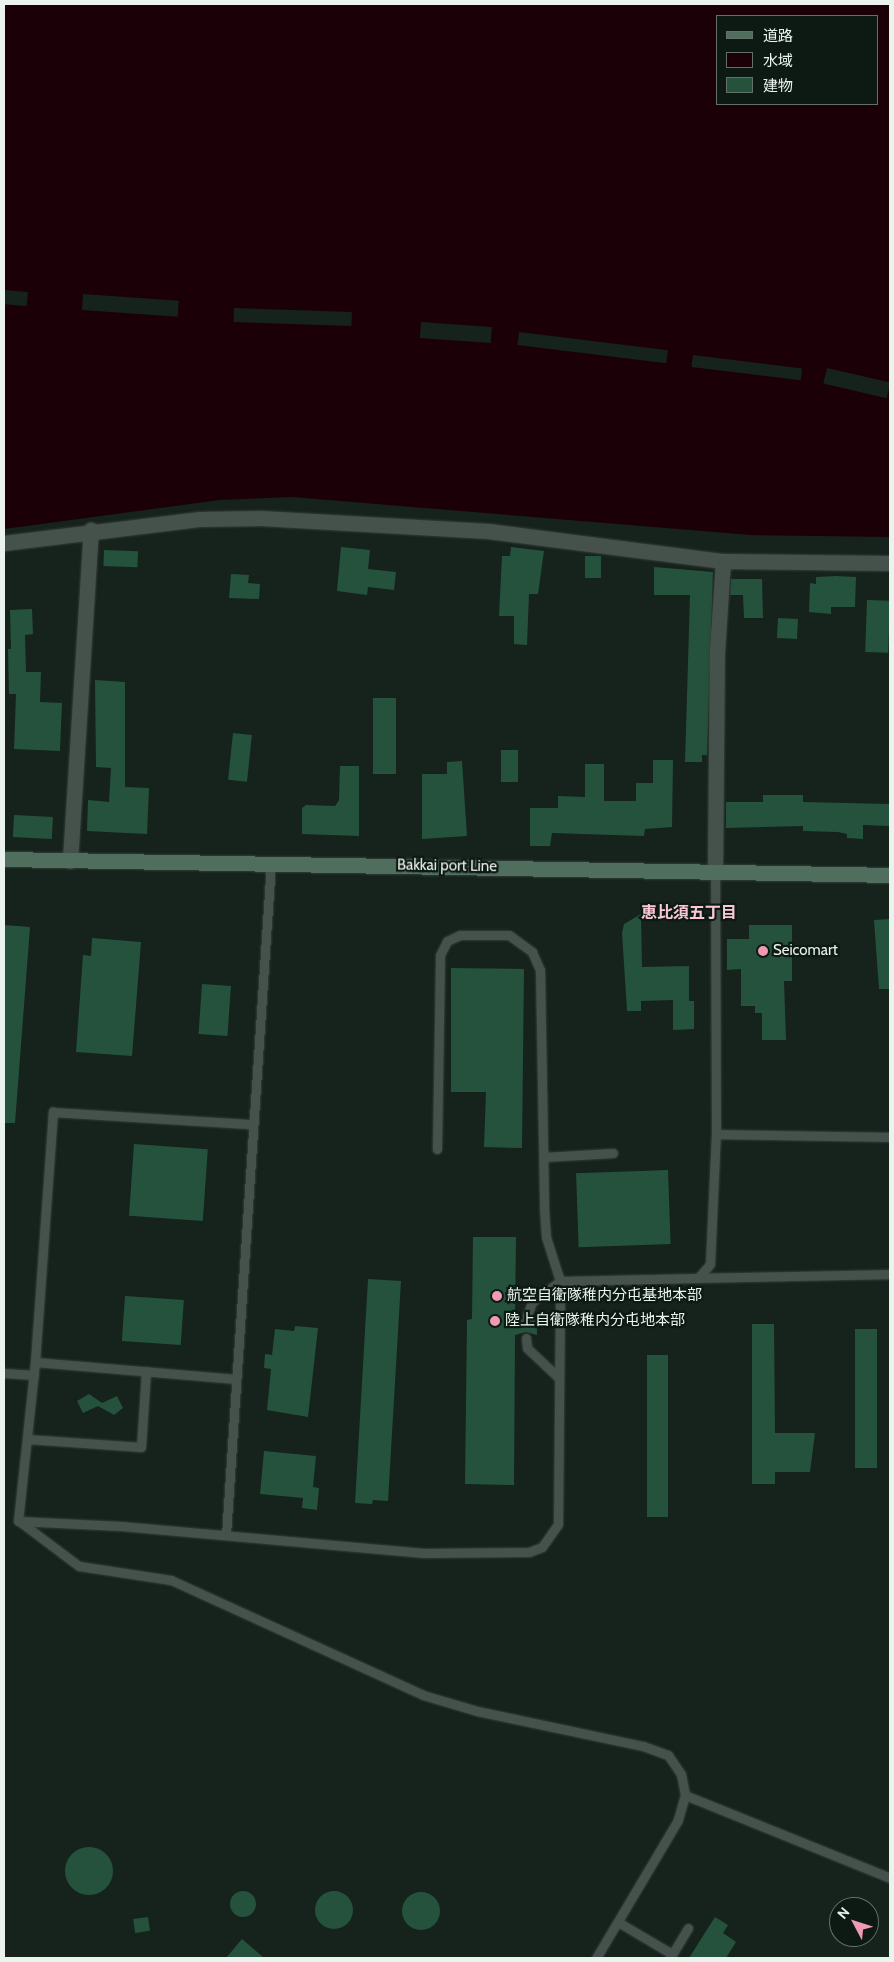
<!DOCTYPE html>
<html>
<head>
<meta charset="utf-8">
<style>
  body { margin:0 }
  #map { position:relative; width:894px; height:1962px; overflow:hidden; background:#16221c; font-family:Cabin,"Noto Sans JP",sans-serif }
  div>[style] { position:absolute }
  .water>* { inset:0; background:#1b0008 }
  .pier>* { inset:0; background:#16221c; transform-origin:0 0 }
  .building>* { inset:0; background:#25523d; transform-origin:0 0 }
  .round { border-radius:50% }
  .roads { filter:drop-shadow(0 0 1px #363e3a) drop-shadow(0 0 1px #363e3a) }
  .service>* { height:9px; margin:-4.5px; padding:0 4.5px; transform-origin:4.5px; border-radius:4.5px; background:#45524b }
  .minor>* { height:15px; margin:-7.5px; padding:0 7.5px; transform-origin:7.5px; border-radius:7.5px; background:#45524b }
  .secondary>* { height:15px; margin:-7.5px; padding:0 7.5px; transform-origin:7.5px; border-radius:7.5px; background:#4f6e5e }
  .dots>* { width:14px; height:14px; translate:-50% -50%; box-sizing:border-box; border:2px solid #0d1913; border-radius:50% }
  span { translate:-50% -50%; white-space:nowrap; text-align:center; line-height:1.15; -webkit-text-stroke:4.5px #0d1913; paint-order:stroke }
  .street-label { font-size:15px; color:#ebf3ee }
  .poi-label { font-size:15px; color:#ebf3ee }
  .left { translate:0 -50%; text-align:left }
  .neighbourhood-label { font-size:16px; color:#fac8d5; font-weight:700 }
  .frame { position:absolute; inset:0; border:5px solid #ebf3ee; pointer-events:none }
  .legend { position:absolute; left:716px; top:15px; width:162px; height:90px; box-sizing:border-box; background:#0d1913; border:1px solid #66706b; margin:0; padding:6px 9px; list-style:none; font-size:15px; color:#ebf3ee }
  .legend li { display:flex; align-items:center; gap:10px; height:25px }
  .legend b { width:25px; border:1px solid #66706b }
  .north { position:absolute; left:829px; top:1897px; width:50px; height:50px; box-sizing:border-box; background:#0d1913; border:1px solid #66706b; border-radius:50%; rotate:310deg; font-size:14px; font-weight:700; line-height:20px; text-align:center; color:#ebf3ee }
  .north::after { content:''; display:block; margin:auto; width:18px; height:22px; background:#f19ab4; clip-path:polygon(50% 0,100% 100%,50% 72%,0 100%) }
</style>
</head>
<body>
<div id="map">
  <div class="water">
    <div style="clip-path:polygon(evenodd,4px 4px,890px 4px,890px 537px,751px 535px,292px 497px,220px 500px,4px 529px,4px 4px,718px 16px,878px 16px,878px 104px,718px 104px,718px 16px)"></div>
  </div>
  <div class="pier">
    <div style="left:4px;top:290px;width:24px;height:14px;rotate:5deg"></div>
    <div style="left:83px;top:294px;width:96px;height:16px;rotate:4deg"></div>
    <div style="left:234px;top:308px;width:118px;height:14px;rotate:2deg"></div>
    <div style="left:421px;top:322px;width:71px;height:16px;rotate:4deg"></div>
    <div style="left:519px;top:332px;width:150px;height:13px;rotate:7deg"></div>
    <div style="left:693px;top:355px;width:110px;height:12px;rotate:7deg"></div>
    <div style="left:827px;top:368px;width:65px;height:16px;rotate:13deg"></div>
  </div>
  <div class="building">
    <div style="clip-path:polygon(341px 547px,370px 550px,368px 569px,396px 572px,394px 590px,368px 587px,367px 595px,337px 591px)"></div>
    <div style="clip-path:polygon(511px 547px,544px 551px,538px 594px,529px 594px,527px 645px,514px 644px,514px 616px,499px 616px,502px 556px,510px 556px)"></div>
    <div style="left:104px;top:550px;width:34px;height:16px;rotate:2deg"></div>
    <div style="left:585px;top:556px;width:16px;height:22px"></div>
    <div style="clip-path:polygon(654px 567px,713px 572px,707px 755px,702px 755px,702px 762px,685px 762px,690px 595px,654px 595px)"></div>
    <div style="clip-path:polygon(231px 574px,249px 575px,248px 583px,260px 584px,259px 599px,229px 598px)"></div>
    <div style="clip-path:polygon(836px 576px,856px 577px,855px 607px,831px 607px,831px 614px,809px 612px,810px 583px,816px 584px,816px 577px)"></div>
    <div style="clip-path:polygon(731px 579px,762px 579px,763px 618px,744px 618px,743px 595px,730px 595px)"></div>
    <div style="left:867px;top:600px;width:23px;height:52px;rotate:2deg"></div>
    <div style="clip-path:polygon(32px 609px,33px 634px,25px 635px,26px 672px,41px 672px,40px 702px,62px 703px,60px 751px,14px 749px,16px 694px,9px 694px,8px 649px,11px 649px,10px 610px)"></div>
    <div style="left:778px;top:618px;width:20px;height:20px;rotate:3deg"></div>
    <div style="clip-path:polygon(95px 680px,125px 682px,125px 787px,149px 788px,147px 834px,87px 831px,88px 800px,109px 802px,111px 768px,96px 767px)"></div>
    <div style="left:373px;top:698px;width:23px;height:76px"></div>
    <div style="left:233px;top:733px;width:19px;height:47px;rotate:6deg"></div>
    <div style="left:501px;top:750px;width:17px;height:32px"></div>
    <div style="clip-path:polygon(653px 760px,673px 760px,672px 827px,645px 829px,644px 836px,552px 833px,550px 846px,530px 846px,530px 808px,558px 808px,558px 796px,585px 797px,585px 764px,604px 764px,604px 801px,636px 801px,636px 783px,653px 783px)"></div>
    <div style="clip-path:polygon(462px 761px,467px 836px,422px 839px,422px 774px,447px 774px,447px 762px)"></div>
    <div style="clip-path:polygon(340px 766px,359px 766px,359px 836px,302px 834px,302px 808px,306px 805px,335px 806px,339px 800px)"></div>
    <div style="clip-path:polygon(763px 795px,803px 795px,803px 802px,890px 804px,890px 826px,863px 825px,863px 839px,847px 838px,847px 834px,838px 832px,803px 831px,803px 826px,726px 828px,726px 802px,763px 802px)"></div>
    <div style="left:14px;top:815px;width:39px;height:22px;rotate:3deg"></div>
    <div style="clip-path:polygon(641px 914px,642px 967px,689px 966px,689px 1001px,694px 1001px,694px 1029px,673px 1030px,673px 1000px,641px 1001px,641px 1011px,627px 1011px,622px 933px,624px 924px)"></div>
    <div style="clip-path:polygon(890px 919px,890px 989px,879px 989px,874px 920px)"></div>
    <div style="clip-path:polygon(4px 925px,30px 927px,15px 1123px,4px 1123px)"></div>
    <div style="clip-path:polygon(749px 925px,792px 925px,792px 981px,784px 981px,786px 1040px,762px 1040px,762px 1013px,755px 1013px,755px 1006px,741px 1006px,741px 969px,727px 970px,727px 939px,749px 939px)"></div>
    <div style="clip-path:polygon(92px 938px,141px 942px,132px 1056px,76px 1052px,83px 955px,91px 956px)"></div>
    <div style="clip-path:polygon(451px 968px,524px 969px,522px 1148px,484px 1147px,486px 1092px,451px 1092px)"></div>
    <div style="left:202px;top:984px;width:29px;height:50px;rotate:4deg"></div>
    <div style="left:134px;top:1144px;width:74px;height:72px;rotate:4deg"></div>
    <div style="left:668px;top:1170px;width:74px;height:92px;rotate:88deg"></div>
    <div style="clip-path:polygon(473px 1237px,516px 1237px,515px 1319px,537px 1319px,537px 1335px,526px 1332px,515px 1335px,514px 1485px,465px 1484px,467px 1320px,472px 1319px)"></div>
    <div style="clip-path:polygon(368px 1279px,401px 1281px,388px 1501px,373px 1500px,372px 1504px,355px 1503px)"></div>
    <div style="left:125px;top:1296px;width:59px;height:45px;rotate:4deg"></div>
    <div style="clip-path:polygon(752px 1324px,774px 1324px,775px 1433px,815px 1433px,810px 1472px,775px 1472px,775px 1484px,752px 1484px)"></div>
    <div style="clip-path:polygon(295px 1326px,318px 1328px,308px 1417px,267px 1410px,271px 1369px,264px 1368px,265px 1354px,272px 1355px,275px 1329px,294px 1331px)"></div>
    <div style="left:855px;top:1329px;width:22px;height:139px"></div>
    <div style="left:647px;top:1355px;width:21px;height:162px"></div>
    <div style="clip-path:polygon(89px 1394px,102px 1403px,117px 1396px,123px 1408px,114px 1415px,98px 1406px,83px 1413px,77px 1401px)"></div>
    <div style="clip-path:polygon(264px 1451px,316px 1456px,313px 1487px,319px 1488px,317px 1510px,302px 1508px,303px 1498px,260px 1494px)"></div>
    <div class="round" style="left:65px;top:1847px;width:48px;height:48px"></div>
    <div class="round" style="left:315px;top:1891px;width:38px;height:38px"></div>
    <div class="round" style="left:230px;top:1891px;width:26px;height:26px"></div>
    <div class="round" style="left:402px;top:1892px;width:38px;height:38px"></div>
    <div style="left:148px;top:1917px;width:14px;height:15px;rotate:82deg"></div>
    <div style="clip-path:polygon(715px 1917px,728px 1925px,723px 1933px,736px 1942px,726px 1958px,689px 1958px)"></div>
    <div style="clip-path:polygon(242px 1939px,264px 1958px,226px 1958px)"></div>
  </div>
  <div class="roads">
    <div class="service">
      <div style="left:716px;top:1134px;width:174px;rotate:1deg"></div>
      <div style="left:437px;top:1149px;width:194px;rotate:-89.1deg"></div>
      <div style="left:440px;top:955px;width:16px;rotate:-63deg"></div>
      <div style="left:447px;top:941px;width:14px;rotate:-25deg"></div>
      <div style="left:460px;top:935px;width:49px"></div>
      <div style="left:509px;top:935px;width:29px;rotate:36deg"></div>
      <div style="left:532px;top:952px;width:20px;rotate:66deg"></div>
      <div style="left:540px;top:970px;width:238px;rotate:89deg"></div>
      <div style="left:544px;top:1208px;width:29px;rotate:86deg"></div>
      <div style="left:546px;top:1237px;width:46px;rotate:72.3deg"></div>
      <div style="left:560px;top:1281px;width:35px;rotate:143deg"></div>
      <div style="left:532px;top:1302px;width:15px;rotate:110deg"></div>
      <div style="left:544px;top:1157px;width:69px;rotate:-3.3deg"></div>
      <div style="left:698px;top:1278px;width:192px;rotate:-1.2deg"></div>
      <div style="left:526px;top:1338px;width:10px;rotate:84deg"></div>
      <div style="left:527px;top:1348px;width:44px;rotate:43.2deg"></div>
      <div style="left:35px;top:1362px;width:202px;rotate:4.8deg"></div>
      <div style="left:4px;top:1373px;width:30px;rotate:4deg"></div>
      <div style="left:27px;top:1439px;width:114px;rotate:4deg"></div>
      <div style="left:141px;top:1447px;width:76px;rotate:-86.2deg"></div>
      <div style="left:18px;top:1521px;width:103px;rotate:2.8deg"></div>
      <div style="left:121px;top:1526px;width:304px;rotate:5.1deg"></div>
      <div style="left:424px;top:1553px;width:105px;rotate:-0.5deg"></div>
      <div style="left:529px;top:1552px;width:14px;rotate:-21deg"></div>
      <div style="left:542px;top:1547px;width:28px;rotate:-55deg"></div>
      <div style="left:558px;top:1524px;width:243px;rotate:-89.5deg"></div>
      <div style="left:560px;top:1281px;width:138px;rotate:-1.2deg"></div>
      <div style="left:698px;top:1278px;width:18px;rotate:-49deg"></div>
      <div style="left:710px;top:1264px;width:130px;rotate:-87.4deg"></div>
      <div style="left:716px;top:1134px;width:262px;rotate:-90.2deg"></div>
      <div style="left:18px;top:1521px;width:160px;rotate:-83.9deg"></div>
      <div style="left:35px;top:1362px;width:251px;rotate:-85.9deg"></div>
      <div style="left:53px;top:1112px;width:199px;rotate:3.5deg"></div>
      <div style="left:19px;top:1521px;width:75px;rotate:36.9deg"></div>
      <div style="left:79px;top:1566px;width:93px;rotate:8.7deg"></div>
      <div style="left:171px;top:1580px;width:277px;rotate:24.5deg"></div>
      <div style="left:423px;top:1695px;width:56px;rotate:16.5deg"></div>
      <div style="left:477px;top:1711px;width:170px;rotate:11.9deg"></div>
      <div style="left:643px;top:1746px;width:27px;rotate:20deg"></div>
      <div style="left:668px;top:1755px;width:23px;rotate:56deg"></div>
      <div style="left:681px;top:1774px;width:21px;rotate:79deg"></div>
      <div style="left:685px;top:1795px;width:26px;rotate:106deg"></div>
      <div style="left:678px;top:1820px;width:161px;rotate:120.7deg"></div>
      <div style="left:226px;top:1535px;width:674px;rotate:-86.17deg"></div>
      <div style="left:685px;top:1795px;width:221px;rotate:22deg"></div>
      <div style="left:618px;top:1922px;width:63px;rotate:30.7deg"></div>
      <div style="left:670px;top:1958px;width:35px;rotate:-59deg"></div>
    </div>
    <div class="minor">
      <div style="left:4px;top:543px;width:196px;rotate:-7deg"></div>
      <div style="left:199px;top:519px;width:62px;rotate:-0.9deg"></div>
      <div style="left:261px;top:518px;width:227px;rotate:3.3deg"></div>
      <div style="left:488px;top:531px;width:237px;rotate:7.3deg"></div>
      <div style="left:723px;top:561px;width:167px;rotate:0.7deg"></div>
      <div style="left:70px;top:861px;width:332px;rotate:-86.4deg"></div>
      <div style="left:715px;top:872px;width:221px;rotate:-89.5deg"></div>
      <div style="left:717px;top:651px;width:90px;rotate:-86.2deg"></div>
    </div>
    <div class="secondary">
      <div style="left:4px;top:859px;width:886px;rotate:1.03deg"></div>
    </div>
  </div>
  <div class="dots">
    <div style="left:763px;top:951px;background:#f19ab4"></div>
    <div style="left:497px;top:1296px;background:#f19ab4"></div>
    <div style="left:495px;top:1321px;background:#f19ab4"></div>
  </div>
  <div class="street-label">
    <span style="left:447px;top:866px;rotate:1deg">Bakkai port Line</span>
  </div>
  <div class="poi-label">
    <span class="left" style="left:773px;top:951px">Seicomart</span>
    <span class="left" style="left:507px;top:1296px">航空自衛隊稚内分屯基地本部</span>
    <span class="left" style="left:505px;top:1321px">陸上自衛隊稚内分屯地本部</span>
  </div>
  <div class="neighbourhood-label">
    <span style="left:689px;top:913px">恵比須五丁目</span>
  </div>
  <div class="frame"></div>
  <ul class="legend">
  <li><b style="height:6px;background:#4f6e5e"></b>道路</li>
  <li><b style="height:14px;background:#1b0008"></b>水域</li>
  <li><b style="height:14px;background:#25523d"></b>建物</li>
  </ul>
  <div class="north">N</div>
</div>
</body>
</html>
